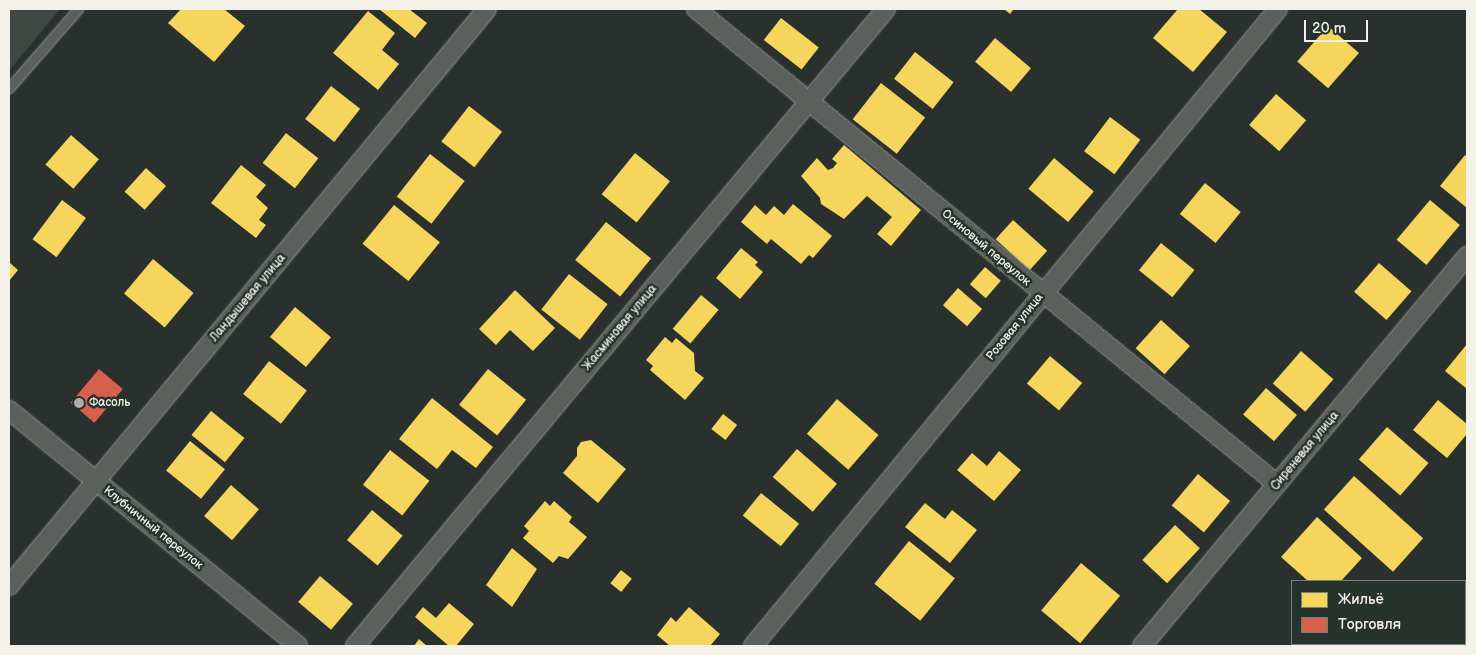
<!DOCTYPE html>
<html>
<head>
<meta charset="utf-8">
<style>
  body { margin:0 }
  #map { position:relative; width:1476px; height:655px; overflow:hidden; background:#29302d; font-family:"Balsamiq Sans",sans-serif }
  div>[style] { position:absolute }
  .green>* { inset:0; background:#3e4742 }
  .homes>* { inset:0; background:#f6d55c; transform-origin:0 0 }
  .shops>* { inset:0; background:#d6604d; transform-origin:0 0 }
  .roads { filter:drop-shadow(0 0 1px #969996) drop-shadow(0 0 1px #969996) }
  .lane>* { height:9px; margin:-4.5px; padding:0 4.5px; transform-origin:4.5px; border-radius:4.5px; background:#5c605c }
  .street>* { height:18px; margin:-9px; padding:0 9px; transform-origin:9px; border-radius:9px; background:#5c605c }
  .dots>* { width:14px; height:14px; translate:-50% -50%; box-sizing:border-box; border:2px solid #26332d; border-radius:50% }
  span { translate:-50% -50%; white-space:nowrap; text-align:center; line-height:1.15; -webkit-text-stroke:5px #26332d; paint-order:stroke }
  .street-label { font-size:12px; color:#f4f1e8 }
  .poi-label { font-size:12px; color:#f4f1e8 }
  .left { translate:0 -50%; text-align:left }
  .frame { position:absolute; inset:0; border:10px solid #f4f1e8; pointer-events:none }
  .legend { position:absolute; left:1291px; top:580px; width:175px; height:65px; box-sizing:border-box; background:#26332d; border:1px solid #787f78; margin:0; padding:6px 9px; list-style:none; font-size:15px; color:#f4f1e8 }
  .legend li { display:flex; align-items:center; gap:10px; height:25px }
  .legend b { width:25px; border:1px solid #787f78 }
  .scale { position:absolute; left:1304px; top:20px; width:64px; height:22px; box-sizing:border-box; border:2px solid #f4f1e8; border-top:0; padding-left:6px; font-size:15px; line-height:18px; white-space:nowrap; color:#f4f1e8; -webkit-text-stroke:4px #26332d; paint-order:stroke }
</style>
</head>
<body>
<div id="map">
  <div class="green">
    <div style="clip-path:polygon(9px 9px,60px 9px,9px 71px)"></div>
  </div>
  <div class="homes">
    <div style="clip-path:polygon(181px 9px,224px 9px,245px 26px,214px 62px,168px 23px)"></div>
    <div style="clip-path:polygon(379px 9px,409px 9px,427px 23px,415px 38px)"></div>
    <div style="clip-path:polygon(1004px 9px,1014px 9px,1010px 14px)"></div>
    <div style="clip-path:polygon(1178px 9px,1199px 9px,1227px 32px,1193px 72px,1153px 38px)"></div>
    <div style="clip-path:polygon(368px 11px,395px 33px,382px 50px,399px 64px,378px 90px,333px 53px)"></div>
    <div style="left:781px;top:18px;width:48px;height:28px;rotate:38deg"></div>
    <div style="left:1328px;top:26px;width:41px;height:47px;rotate:41deg"></div>
    <div style="left:995px;top:38px;width:47px;height:31px;rotate:40deg"></div>
    <div style="left:915px;top:52px;width:49px;height:34px;rotate:38deg"></div>
    <div style="left:881px;top:83px;width:56px;height:46px;rotate:38deg"></div>
    <div style="left:331px;top:86px;width:37px;height:42px;rotate:38deg"></div>
    <div style="left:1276px;top:94px;width:40px;height:41px;rotate:41deg"></div>
    <div style="left:469px;top:106px;width:42px;height:45px;rotate:38deg"></div>
    <div style="left:1110px;top:117px;width:38px;height:43px;rotate:37deg"></div>
    <div style="left:286px;top:133px;width:41px;height:38px;rotate:38deg"></div>
    <div style="left:71px;top:135px;width:37px;height:39px;rotate:41deg"></div>
    <div style="clip-path:polygon(844px 145px,921px 210px,891px 246px,877px 234px,892px 217px,867px 196px,844px 219px,821px 204px,820px 198px,801px 176px,817px 158px,828px 170px,833px 168px,837px 163px,832px 159px)"></div>
    <div style="left:635px;top:153px;width:45px;height:53px;rotate:39deg"></div>
    <div style="left:430px;top:154px;width:44px;height:54px;rotate:38deg"></div>
    <div style="clip-path:polygon(1465px 155px,1467px 157px,1467px 208px,1440px 186px)"></div>
    <div style="left:1054px;top:158px;width:52px;height:40px;rotate:40deg"></div>
    <div style="clip-path:polygon(241px 165px,266px 185px,256px 197px,268px 208px,259px 220px,266px 225px,256px 238px,211px 203px)"></div>
    <div style="left:146px;top:168px;width:27px;height:32px;rotate:42deg"></div>
    <div style="left:1205px;top:183px;width:46px;height:40px;rotate:39deg"></div>
    <div style="left:62px;top:200px;width:30px;height:49px;rotate:37deg"></div>
    <div style="left:1430px;top:200px;width:39px;height:52px;rotate:40deg"></div>
    <div style="clip-path:polygon(793px 204px,832px 236px,813px 258px,809px 255px,801px 264px,771px 239px,767px 244px,741px 222px,755px 205px,766px 215px,774px 206px,784px 215px)"></div>
    <div style="left:394px;top:205px;width:59px;height:50px;rotate:39deg"></div>
    <div style="left:1013px;top:220px;width:46px;height:26px;rotate:42deg"></div>
    <div style="left:606px;top:222px;width:58px;height:49px;rotate:39deg"></div>
    <div style="left:1161px;top:243px;width:43px;height:35px;rotate:39deg"></div>
    <div style="clip-path:polygon(741px 248px,758px 262px,755px 265px,763px 272px,740px 299px,716px 278px)"></div>
    <div style="left:153px;top:259px;width:53px;height:45px;rotate:40deg"></div>
    <div style="clip-path:polygon(9px 262px,18px 270px,9px 281px)"></div>
    <div style="left:1379px;top:263px;width:43px;height:38px;rotate:41deg"></div>
    <div style="left:985px;top:267px;width:21px;height:23px;rotate:41deg"></div>
    <div style="left:569px;top:274px;width:49px;height:45px;rotate:38deg"></div>
    <div style="left:958px;top:288px;width:32px;height:23px;rotate:41deg"></div>
    <div style="clip-path:polygon(515px 290px,555px 328px,533px 351px,510px 330px,496px 345px,479px 329px)"></div>
    <div style="left:701px;top:295px;width:23px;height:44px;rotate:40deg"></div>
    <div style="left:295px;top:307px;width:47px;height:39px;rotate:40deg"></div>
    <div style="left:1161px;top:320px;width:39px;height:38px;rotate:42deg"></div>
    <div style="clip-path:polygon(665px 337px,672px 343px,676px 338px,694px 353px,695px 371px,704px 378px,685px 400px,650px 370px,653px 366px,646px 360px)"></div>
    <div style="clip-path:polygon(1467px 344px,1467px 389px,1445px 371px)"></div>
    <div style="left:1301px;top:351px;width:43px;height:43px;rotate:41deg"></div>
    <div style="left:1050px;top:356px;width:42px;height:36px;rotate:40deg"></div>
    <div style="left:269px;top:361px;width:48px;height:42px;rotate:38deg"></div>
    <div style="left:488px;top:369px;width:49px;height:46px;rotate:39deg"></div>
    <div style="left:1266px;top:388px;width:41px;height:35px;rotate:41deg"></div>
    <div style="clip-path:polygon(432px 398px,493px 447px,476px 468px,452px 450px,437px 469px,399px 439px)"></div>
    <div style="left:837px;top:399px;width:55px;height:46px;rotate:41deg"></div>
    <div style="clip-path:polygon(1438px 400px,1467px 424px,1467px 434px,1447px 458px,1413px 430px)"></div>
    <div style="left:211px;top:411px;width:43px;height:31px;rotate:39deg"></div>
    <div style="left:723px;top:414px;width:18px;height:19px;rotate:38deg"></div>
    <div style="left:1387px;top:427px;width:55px;height:43px;rotate:41deg"></div>
    <div style="clip-path:polygon(591px 440px,626px 469px,598px 503px,563px 473px,577px 456px,577px 448px,581px 442px)"></div>
    <div style="left:190px;top:441px;width:45px;height:38px;rotate:39deg"></div>
    <div style="left:797px;top:449px;width:53px;height:37px;rotate:41deg"></div>
    <div style="left:390px;top:450px;width:50px;height:44px;rotate:38deg"></div>
    <div style="clip-path:polygon(999px 451px,1021px 470px,994px 501px,957px 470px,972px 453px,987px 466px)"></div>
    <div style="left:1198px;top:474px;width:42px;height:41px;rotate:40deg"></div>
    <div style="left:1354px;top:476px;width:93px;height:45px;rotate:42deg"></div>
    <div style="left:231px;top:485px;width:37px;height:41px;rotate:41deg"></div>
    <div style="left:761px;top:493px;width:49px;height:29px;rotate:39deg"></div>
    <div style="clip-path:polygon(545px 501px,550px 506px,554px 501px,572px 517px,569px 522px,587px 537px,568px 559px,559px 556px,553px 563px,523px 538px,529px 531px,524px 526px)"></div>
    <div style="clip-path:polygon(925px 503px,945px 519px,952px 510px,977px 530px,950px 563px,905px 527px)"></div>
    <div style="left:372px;top:510px;width:40px;height:39px;rotate:40deg"></div>
    <div style="clip-path:polygon(1317px 517px,1362px 558px,1341px 581px,1308px 581px,1281px 557px)"></div>
    <div style="left:1175px;top:525px;width:34px;height:48px;rotate:43deg"></div>
    <div style="left:909px;top:541px;width:59px;height:55px;rotate:39deg"></div>
    <div style="clip-path:polygon(512px 548px,537px 569px,512px 607px,486px 585px)"></div>
    <div style="left:1081px;top:563px;width:51px;height:62px;rotate:40deg"></div>
    <div style="left:621px;top:570px;width:14px;height:17px;rotate:39deg"></div>
    <div style="left:320px;top:576px;width:43px;height:34px;rotate:40deg"></div>
    <div style="clip-path:polygon(449px 603px,474px 624px,456px 646px,449px 646px,415px 617px,423px 607px,436px 618px)"></div>
    <div style="clip-path:polygon(689px 607px,720px 634px,710px 646px,670px 646px,657px 635px,671px 617px,676px 622px)"></div>
    <div style="clip-path:polygon(1465px 638px,1467px 646px,1451px 646px,1465px 644px)"></div>
    <div style="clip-path:polygon(419px 639px,427px 646px,414px 646px)"></div>
  </div>
  <div class="shops">
    <div style="left:99px;top:369px;width:31px;height:44px;rotate:40deg"></div>
  </div>
  <div class="roads">
    <div class="lane">
      <div style="left:9px;top:88px;width:105px;rotate:-48.9deg"></div>
    </div>
    <div class="street">
      <div style="left:696px;top:9px;width:750px;rotate:39.27deg"></div>
      <div style="left:9px;top:410px;width:373px;rotate:39.2deg"></div>
      <div style="left:9px;top:586px;width:749px;rotate:-50.36deg"></div>
      <div style="left:355px;top:646px;width:829px;rotate:-50.19deg"></div>
      <div style="left:753px;top:646px;width:825px;rotate:-50.51deg"></div>
      <div style="left:1142px;top:646px;width:508px;rotate:-50.19deg"></div>
    </div>
  </div>
  <div class="dots">
    <div style="left:79px;top:403px;background:#adada7"></div>
  </div>
  <div class="street-label">
    <span style="left:986px;top:248px;rotate:40deg">Осиновый переулок</span>
    <span style="left:248px;top:298px;rotate:-50deg">Ландышевая улица</span>
    <span style="left:1015px;top:327px;rotate:-51deg">Розовая улица</span>
    <span style="left:620px;top:328px;rotate:-50deg">Жасминовая улица</span>
    <span style="left:1305px;top:451px;rotate:-50deg">Сиреневая улица</span>
    <span style="left:153px;top:528px;rotate:39deg">Клубничный переулок</span>
  </div>
  <div class="poi-label">
    <span class="left" style="left:89px;top:403px">Фасоль</span>
  </div>
  <div class="frame"></div>
  <ul class="legend">
  <li><b style="height:14px;background:#f6d55c"></b>Жильё</li>
  <li><b style="height:14px;background:#d6604d"></b>Торговля</li>
  </ul>
  <div class="scale">20 m</div>
</div>
</body>
</html>
